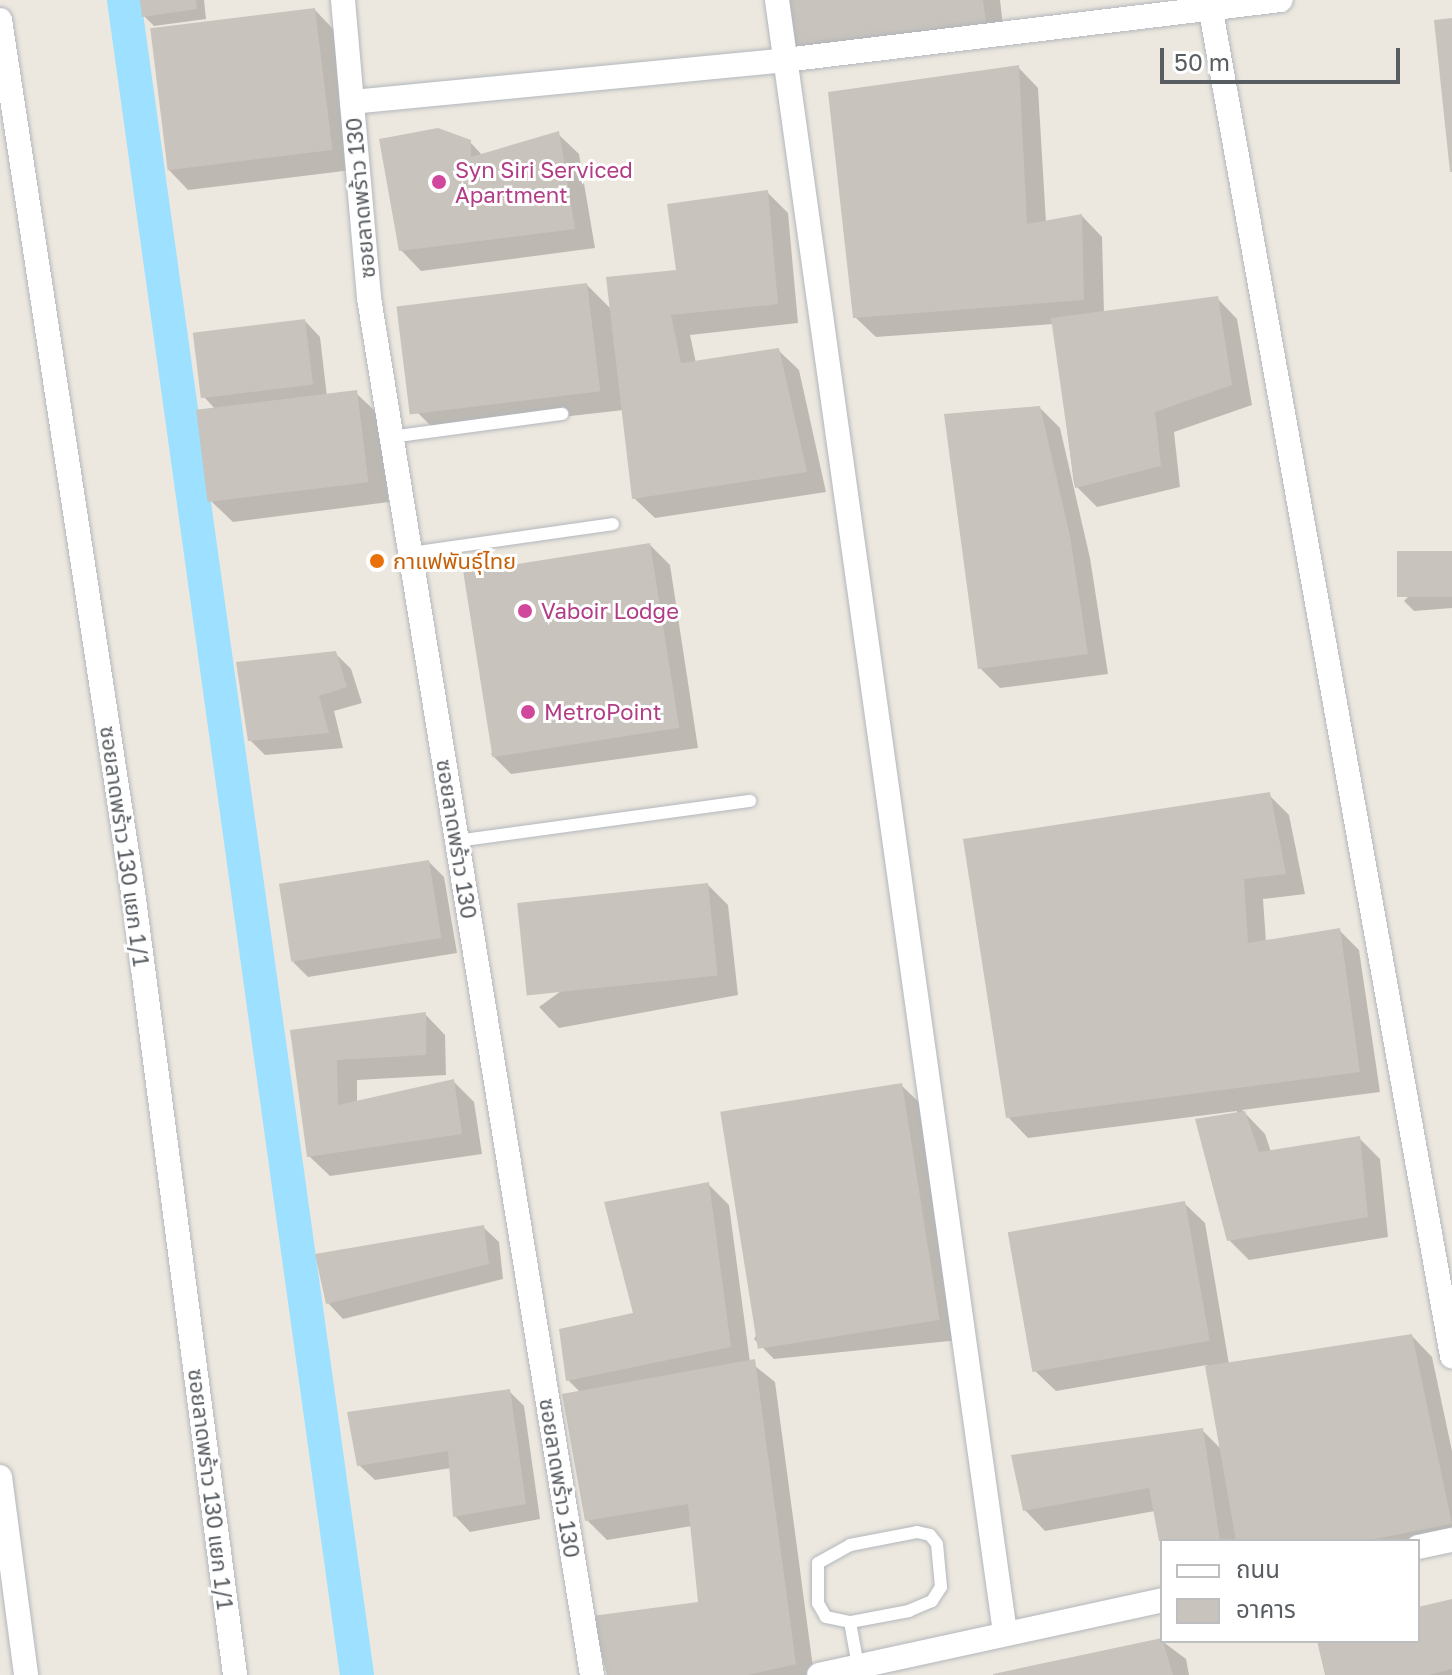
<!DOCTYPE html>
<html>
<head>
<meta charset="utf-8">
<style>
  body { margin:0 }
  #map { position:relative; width:1452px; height:1675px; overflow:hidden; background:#ede8df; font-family:"Golos Text","Noto Sans Thai",sans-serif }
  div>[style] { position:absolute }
  .shadow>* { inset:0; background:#0003 }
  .canal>* { height:34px; margin:-17px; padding:0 17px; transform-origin:17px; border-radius:17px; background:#9de0ff }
  .building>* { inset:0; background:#c8c3bc; transform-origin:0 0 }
  .roads { filter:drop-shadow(0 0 2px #b2b7bc) drop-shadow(0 0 2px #b2b7bc) }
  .service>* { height:12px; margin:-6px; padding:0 6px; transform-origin:6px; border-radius:6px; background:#fff }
  .minor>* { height:24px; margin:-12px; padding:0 12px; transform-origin:12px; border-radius:12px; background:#fff }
  .dots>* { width:22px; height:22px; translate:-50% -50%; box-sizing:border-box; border:4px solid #fff; border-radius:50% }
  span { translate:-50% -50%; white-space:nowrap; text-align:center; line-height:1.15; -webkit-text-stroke:6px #fff; paint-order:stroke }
  .hotel-label { font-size:22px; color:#b23c85 }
  .left { translate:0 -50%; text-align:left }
  .street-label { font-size:22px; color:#585d62 }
  .food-label { font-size:22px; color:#c56008 }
  .legend { position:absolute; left:1160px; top:1539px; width:260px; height:104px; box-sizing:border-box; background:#fff; border:2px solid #bcbec0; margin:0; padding:10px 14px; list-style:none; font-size:24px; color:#585d62 }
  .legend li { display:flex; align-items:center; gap:16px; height:40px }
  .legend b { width:40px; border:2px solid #bcbec0 }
  .scale { position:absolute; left:1160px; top:48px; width:240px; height:36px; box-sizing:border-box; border:4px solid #585d62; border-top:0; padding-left:10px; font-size:24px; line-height:28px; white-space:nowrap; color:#585d62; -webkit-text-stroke:6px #fff; paint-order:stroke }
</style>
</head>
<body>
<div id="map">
  <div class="shadow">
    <div style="clip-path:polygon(142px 0,204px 0,206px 19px,154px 26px,144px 16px)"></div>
    <div style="clip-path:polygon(788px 0,1000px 0,1005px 43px,814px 66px,794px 46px)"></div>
    <div style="clip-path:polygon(315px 10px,335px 31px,352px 170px,188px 190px,168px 169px)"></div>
    <div style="clip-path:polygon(1018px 67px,1038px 88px,1046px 223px,1082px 216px,1102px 237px,1104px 313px,1217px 298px,1237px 319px,1252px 405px,1174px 432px,1180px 487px,1097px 507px,1074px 484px,1054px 324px,876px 337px,855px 317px)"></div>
    <div style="clip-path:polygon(558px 134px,579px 154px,595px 248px,421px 271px,401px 250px,470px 142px,483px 156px)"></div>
    <div style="clip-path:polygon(767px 192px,788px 213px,798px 323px,690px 335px,696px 363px,778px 350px,799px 370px,826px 492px,655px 518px,634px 498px,624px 410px,436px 431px,416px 411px,587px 285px,612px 310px,678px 272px)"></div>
    <div style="clip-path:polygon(305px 321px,320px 337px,327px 397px,356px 393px,377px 413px,389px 502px,233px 522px,212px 502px,219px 413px,204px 397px)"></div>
    <div style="clip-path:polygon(1040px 408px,1060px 428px,1090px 558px,1108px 674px,1000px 688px,980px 668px)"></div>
    <div style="clip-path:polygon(650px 545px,670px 565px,698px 748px,511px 774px,491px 754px)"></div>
    <div style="clip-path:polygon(1452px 553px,1452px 608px,1414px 611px,1404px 601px)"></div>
    <div style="clip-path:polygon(335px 653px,351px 669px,362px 703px,334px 711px,343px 748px,265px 755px,250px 740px)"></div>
    <div style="clip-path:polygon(1269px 795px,1289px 815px,1305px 894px,1263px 899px,1266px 942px,1339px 930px,1359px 950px,1380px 1092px,1242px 1110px,1265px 1134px,1271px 1152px,1359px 1138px,1380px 1159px,1388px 1237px,1249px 1260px,1229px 1240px,1237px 1111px,1028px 1138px,1008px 1117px)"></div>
    <div style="clip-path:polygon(429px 862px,444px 877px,457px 953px,308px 977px,293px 962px)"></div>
    <div style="clip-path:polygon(708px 885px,728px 905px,738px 995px,559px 1028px,539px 1007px)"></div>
    <div style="clip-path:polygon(425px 1014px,445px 1035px,446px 1075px,357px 1080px,357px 1103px,453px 1081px,474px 1102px,482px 1154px,330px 1176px,309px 1156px,292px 1032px)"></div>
    <div style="clip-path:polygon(901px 1085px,922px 1105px,959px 1340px,774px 1359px,754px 1339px)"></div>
    <div style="clip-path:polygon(709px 1185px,729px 1205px,750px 1362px,775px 1382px,814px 1675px,609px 1675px,700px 1604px,692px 1526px,607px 1540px,587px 1520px,580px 1392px,568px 1380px,635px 1315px)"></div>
    <div style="clip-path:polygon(1184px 1203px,1205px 1223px,1229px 1364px,1412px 1336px,1432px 1357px,1452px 1451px,1452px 1548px,1418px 1541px,1162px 1543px,1155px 1511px,1045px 1531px,1025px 1510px,1202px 1430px,1222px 1450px,1207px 1365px,1056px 1391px,1035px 1371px)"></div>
    <div style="clip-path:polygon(483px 1227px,499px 1242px,503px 1279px,343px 1319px,328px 1303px)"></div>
    <div style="clip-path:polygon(509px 1391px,524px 1406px,540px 1519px,470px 1532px,455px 1516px,451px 1468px,375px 1480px,359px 1465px)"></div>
    <div style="clip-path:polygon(1452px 1601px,1452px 1675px,1327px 1675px,1319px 1641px,1418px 1641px,1418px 1609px)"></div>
    <div style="clip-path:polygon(1162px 1641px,1186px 1659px,1189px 1675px,996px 1675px)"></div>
  </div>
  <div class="canal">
    <div style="left:124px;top:0;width:1691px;rotate:82.08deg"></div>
  </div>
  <div class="building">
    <div style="clip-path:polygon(140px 0,196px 0,197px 9px,142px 17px)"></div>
    <div style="clip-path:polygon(786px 0,983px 0,986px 23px,792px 46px)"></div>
    <div style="left:315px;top:8px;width:143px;height:166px;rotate:83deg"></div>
    <div style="clip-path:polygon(1452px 18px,1452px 172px,1450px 172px,1434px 20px)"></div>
    <div style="clip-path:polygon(1019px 65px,1027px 224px,1082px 214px,1084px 300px,853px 318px,828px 92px)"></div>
    <div style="clip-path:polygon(438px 128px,471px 140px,471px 157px,559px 131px,575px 229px,399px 251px,379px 139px)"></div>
    <div style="clip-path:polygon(768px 190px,778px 304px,671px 315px,681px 363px,779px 348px,807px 472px,632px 499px,606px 277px,676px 270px,667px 204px)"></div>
    <div style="left:587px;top:283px;width:109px;height:192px;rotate:83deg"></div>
    <div style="clip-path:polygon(1218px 296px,1232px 385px,1155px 412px,1161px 466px,1075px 488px,1051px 318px)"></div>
    <div style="left:305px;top:319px;width:66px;height:113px;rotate:83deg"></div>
    <div style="left:357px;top:390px;width:93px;height:162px;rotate:83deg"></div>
    <div style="clip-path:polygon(1040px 406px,1070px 536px,1088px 654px,978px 669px,944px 414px)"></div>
    <div style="left:650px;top:543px;width:187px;height:189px;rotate:81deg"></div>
    <div style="left:1452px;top:551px;width:46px;height:55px;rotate:90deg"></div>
    <div style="clip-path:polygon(336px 651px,347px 687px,319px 696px,329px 733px,248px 741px,236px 662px)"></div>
    <div style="clip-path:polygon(1270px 792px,1286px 874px,1244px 879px,1248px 943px,1340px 928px,1360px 1072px,1006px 1118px,963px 839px)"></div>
    <div style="left:429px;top:860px;width:79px;height:152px;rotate:81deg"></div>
    <div style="left:708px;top:883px;width:93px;height:192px;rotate:84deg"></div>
    <div style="clip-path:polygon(426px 1012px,426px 1055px,337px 1060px,338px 1105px,454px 1079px,462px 1134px,307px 1157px,290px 1030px)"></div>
    <div style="left:902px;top:1083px;width:240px;height:184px;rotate:81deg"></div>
    <div style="clip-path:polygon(1245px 1111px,1259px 1152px,1360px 1136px,1368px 1217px,1227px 1241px,1195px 1119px)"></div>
    <div style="clip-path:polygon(709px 1182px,731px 1347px,566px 1381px,559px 1329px,633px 1313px,604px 1202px)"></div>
    <div style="left:1185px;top:1201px;width:142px;height:180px;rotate:80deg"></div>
    <div style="clip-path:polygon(484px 1225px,489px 1264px,326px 1304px,315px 1254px)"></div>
    <div style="clip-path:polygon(1412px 1334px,1452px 1524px,1364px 1541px,1236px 1541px,1205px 1366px)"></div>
    <div style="clip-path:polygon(755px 1359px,796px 1664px,748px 1675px,607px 1675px,592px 1616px,698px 1602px,688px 1504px,585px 1521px,562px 1394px)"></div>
    <div style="clip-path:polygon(510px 1389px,526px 1504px,453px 1517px,448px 1451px,357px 1466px,347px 1412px)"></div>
    <div style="clip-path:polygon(1203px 1428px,1220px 1541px,1159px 1541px,1149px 1488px,1023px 1511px,1011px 1455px)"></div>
    <div style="clip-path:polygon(1452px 1599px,1452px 1669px,1429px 1675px,1325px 1675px,1317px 1641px,1418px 1641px,1418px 1607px)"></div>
    <div style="clip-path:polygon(1162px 1638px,1173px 1675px,993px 1675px,993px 1674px)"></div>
  </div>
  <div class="roads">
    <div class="service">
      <div style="left:391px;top:437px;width:173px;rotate:-7.7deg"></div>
      <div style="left:410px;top:553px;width:205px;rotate:-8.1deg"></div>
      <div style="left:457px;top:841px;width:296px;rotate:-7.8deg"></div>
      <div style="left:850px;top:1622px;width:25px;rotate:-168deg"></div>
      <div style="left:826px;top:1617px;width:16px;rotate:-120deg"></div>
      <div style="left:818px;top:1603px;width:40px;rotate:-90deg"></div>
      <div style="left:818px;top:1563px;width:37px;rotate:-29deg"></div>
      <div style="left:850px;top:1545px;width:68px;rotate:-11deg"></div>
      <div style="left:917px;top:1532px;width:13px;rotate:13deg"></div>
      <div style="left:930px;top:1535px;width:11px;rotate:52deg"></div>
      <div style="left:937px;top:1544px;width:43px;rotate:84.7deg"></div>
      <div style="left:941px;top:1587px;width:17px;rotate:123deg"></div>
      <div style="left:932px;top:1601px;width:25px;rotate:157deg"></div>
      <div style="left:909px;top:1611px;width:60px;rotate:169.4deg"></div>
      <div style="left:850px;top:1622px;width:45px;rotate:79.7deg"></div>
    </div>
    <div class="minor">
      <div style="left:343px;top:0;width:299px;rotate:85deg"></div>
      <div style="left:369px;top:298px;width:1395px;rotate:80.8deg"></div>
      <div style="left:777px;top:0;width:1649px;rotate:82.05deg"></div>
      <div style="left:1209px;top:0;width:1378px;rotate:79.84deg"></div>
      <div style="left:0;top:20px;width:889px;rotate:81.33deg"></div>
      <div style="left:134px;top:899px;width:783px;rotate:82.58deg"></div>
      <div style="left:352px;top:102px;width:435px;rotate:-5.5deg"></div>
      <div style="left:785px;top:60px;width:499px;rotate:-6.9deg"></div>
      <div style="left:0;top:1477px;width:200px;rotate:82.5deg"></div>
      <div style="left:1418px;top:1547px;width:35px;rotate:-12deg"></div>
      <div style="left:819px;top:1675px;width:351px;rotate:-12.3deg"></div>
    </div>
  </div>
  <div class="dots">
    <div style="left:439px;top:182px;background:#d1479c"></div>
    <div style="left:377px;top:561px;background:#e8710a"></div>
    <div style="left:525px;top:611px;background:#d1479c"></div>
    <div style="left:528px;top:712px;background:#d1479c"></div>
  </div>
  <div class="hotel-label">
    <span class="left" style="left:455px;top:182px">Syn Siri Serviced<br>Apartment</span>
    <span class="left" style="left:541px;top:611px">Vaboir Lodge</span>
    <span class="left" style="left:544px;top:712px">MetroPoint</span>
  </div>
  <div class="street-label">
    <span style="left:360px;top:198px;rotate:-95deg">ซอยลาดพร้าว 130</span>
    <span style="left:457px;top:839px;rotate:81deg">ซอยลาดพร้าว 130</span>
    <span style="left:125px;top:846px;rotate:82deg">ซอยลาดพร้าว 130 แยก 1/1</span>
    <span style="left:560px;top:1478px;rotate:81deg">ซอยลาดพร้าว 130</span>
    <span style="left:211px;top:1489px;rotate:83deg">ซอยลาดพร้าว 130 แยก 1/1</span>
  </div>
  <div class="food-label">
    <span class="left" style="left:393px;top:561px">กาแฟพันธุ์ไทย</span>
  </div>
  <ul class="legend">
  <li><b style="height:10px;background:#fff"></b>ถนน</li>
  <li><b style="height:22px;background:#c8c3bc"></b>อาคาร</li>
  </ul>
  <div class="scale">50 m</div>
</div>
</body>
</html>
